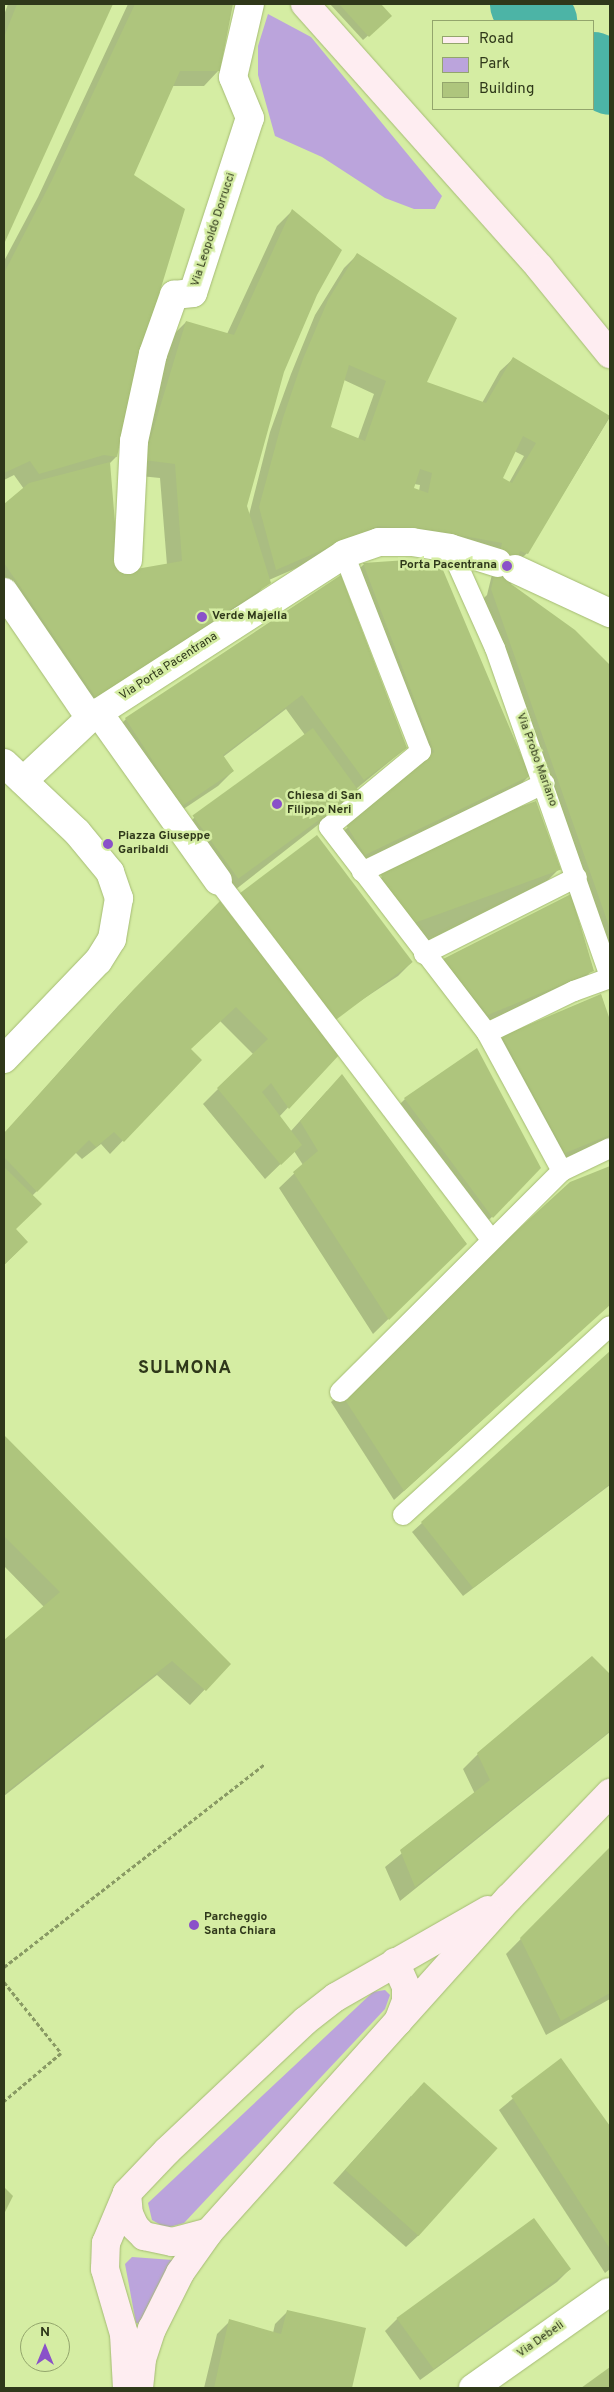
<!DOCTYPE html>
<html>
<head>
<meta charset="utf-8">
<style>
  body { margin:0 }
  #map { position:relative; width:614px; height:2392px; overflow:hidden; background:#d5eda3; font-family:Overpass,sans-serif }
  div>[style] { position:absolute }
  .green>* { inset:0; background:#bba4dc }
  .shadow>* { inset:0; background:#0003 }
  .river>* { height:69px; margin:-34.5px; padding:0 34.5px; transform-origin:34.5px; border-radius:34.5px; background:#4cb4a6 }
  .building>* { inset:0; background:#aec57d; transform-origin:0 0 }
  .path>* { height:3px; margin-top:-1.5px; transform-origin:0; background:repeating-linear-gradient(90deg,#899a64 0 4px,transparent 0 6.5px) }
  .roads { filter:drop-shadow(0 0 1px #a5bb74) drop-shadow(0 0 1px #a5bb74) }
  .lane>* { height:20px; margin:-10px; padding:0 10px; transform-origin:10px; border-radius:10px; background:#fff }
  .street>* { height:28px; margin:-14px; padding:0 14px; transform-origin:14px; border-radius:14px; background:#fff }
  .secondary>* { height:28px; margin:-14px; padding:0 14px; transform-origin:14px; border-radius:14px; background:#feedf1 }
  .dots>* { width:14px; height:14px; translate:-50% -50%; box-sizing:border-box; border:2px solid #d5eda3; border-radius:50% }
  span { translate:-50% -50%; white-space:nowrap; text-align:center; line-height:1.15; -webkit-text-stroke:5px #d5eda3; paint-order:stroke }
  .street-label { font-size:12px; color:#2f381a }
  .poi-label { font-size:12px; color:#2f381a; font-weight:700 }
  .right { translate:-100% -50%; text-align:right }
  .left { translate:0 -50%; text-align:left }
  .district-label { font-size:18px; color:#2f381a; font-weight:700; letter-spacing:1px }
  .frame { position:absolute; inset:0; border:5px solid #2f381a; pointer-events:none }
  .legend { position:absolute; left:432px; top:20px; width:162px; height:90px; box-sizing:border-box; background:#d5eda3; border:1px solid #93a56c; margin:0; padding:6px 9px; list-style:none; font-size:15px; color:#2f381a }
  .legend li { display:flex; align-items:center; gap:10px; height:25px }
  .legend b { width:25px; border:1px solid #93a56c }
  .north { position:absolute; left:20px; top:2322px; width:50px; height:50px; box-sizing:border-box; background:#d5eda3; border:1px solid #93a56c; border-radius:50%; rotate:0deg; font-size:14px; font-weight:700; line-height:20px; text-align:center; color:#2f381a }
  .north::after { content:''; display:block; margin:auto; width:18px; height:22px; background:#8a51c9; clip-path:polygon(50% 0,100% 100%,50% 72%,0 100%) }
</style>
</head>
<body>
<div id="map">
  <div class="green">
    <div style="clip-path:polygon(268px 14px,311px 37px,442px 196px,435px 209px,414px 209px,385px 198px,322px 157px,275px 136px,258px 75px,258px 46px)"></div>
    <div style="clip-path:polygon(385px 1990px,390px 1995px,385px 2009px,184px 2223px,166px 2228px,152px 2220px,148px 2203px,373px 1992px)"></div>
    <div style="clip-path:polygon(132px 2257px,173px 2260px,141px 2324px,136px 2323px,125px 2264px)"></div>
  </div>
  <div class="shadow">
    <div style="clip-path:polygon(8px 4px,112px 4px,4px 241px,4px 15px)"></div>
    <div style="clip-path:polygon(evenodd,128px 4px,231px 4px,219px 70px,204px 86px,172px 86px,132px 176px,134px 373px,116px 457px,109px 464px,118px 574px,167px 565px,160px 478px,130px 475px,171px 337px,186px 322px,227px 334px,277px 226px,292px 211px,316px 295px,283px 372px,246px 506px,249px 515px,270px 432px,291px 374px,315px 315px,344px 268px,357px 255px,425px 383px,482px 403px,500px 371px,513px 359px,610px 417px,527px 553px,516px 564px,510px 585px,574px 631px,610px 666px,610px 972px,477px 605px,487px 595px,496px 558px,365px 538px,269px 580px,255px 597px,81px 712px,4px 600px,4px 505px,24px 489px,14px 475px,4px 480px,4px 261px,38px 197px,128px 4px,344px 380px,374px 394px,358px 439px,330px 428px,344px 380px,128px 4px,514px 451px,524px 456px,509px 483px,502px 478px,514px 451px,128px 4px,414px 484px,420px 485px,419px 491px,413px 489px,414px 484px)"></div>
    <div style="clip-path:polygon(330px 4px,380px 4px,390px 16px,363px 40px)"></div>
    <div style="clip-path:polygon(407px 561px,529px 776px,514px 791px,350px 869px,332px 841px,419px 766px,348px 580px,363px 565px)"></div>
    <div style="clip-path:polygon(340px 577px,406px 748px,356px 789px,342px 806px,226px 897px,179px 833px,194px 818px,305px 735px,286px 709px,223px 757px,233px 771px,218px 786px,167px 820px,111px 734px,126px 719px)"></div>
    <div style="clip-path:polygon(535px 802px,559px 869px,546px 882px,413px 948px,370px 890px,382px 877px)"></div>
    <div style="clip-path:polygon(570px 896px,592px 970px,580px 983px,475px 1027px,431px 972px,444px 960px)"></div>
    <div style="clip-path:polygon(244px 897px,411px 963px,398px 976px,321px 1027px,231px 910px)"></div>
    <div style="clip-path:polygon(220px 903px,338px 1054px,279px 1117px,290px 1132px,327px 1091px,466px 1243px,373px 1334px,279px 1188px,303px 1165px,294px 1151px,265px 1179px,203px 1104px,253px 1054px,220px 1021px,190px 1049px,200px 1060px,110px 1154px,101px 1144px,82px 1159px,75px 1152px,32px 1196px,15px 1229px,27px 1242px,4px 1265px,4px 1134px,118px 1006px)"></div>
    <div style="clip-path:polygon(601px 995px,610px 1024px,610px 1141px,552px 1165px,490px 1050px,503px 1037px)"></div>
    <div style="clip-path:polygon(405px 1099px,540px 1168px,479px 1230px,392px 1112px)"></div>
    <div style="clip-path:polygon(610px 1167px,610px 1304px,394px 1500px,331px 1402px,570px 1184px)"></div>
    <div style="clip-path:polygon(610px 1353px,610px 1485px,463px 1596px,412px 1532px)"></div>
    <div style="clip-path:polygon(4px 1437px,229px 1664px,190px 1705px,157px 1675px,4px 1796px,4px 1642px,44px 1607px,4px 1566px)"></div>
    <div style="clip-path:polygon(610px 1675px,610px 1732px,400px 1901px,385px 1867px,475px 1794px,463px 1769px,478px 1754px)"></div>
    <div style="clip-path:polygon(610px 1848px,610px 1999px,546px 2035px,506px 1954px)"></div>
    <div style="clip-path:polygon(561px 2059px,610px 2128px,610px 2269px,605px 2273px,499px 2110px)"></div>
    <div style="clip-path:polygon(411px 2096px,419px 2235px,406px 2247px,333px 2183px)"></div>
    <div style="clip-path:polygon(570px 2269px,557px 2282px,420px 2380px,385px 2331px,398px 2318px)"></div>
    <div style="clip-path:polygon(288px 2311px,364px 2329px,350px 2388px,204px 2388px,217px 2334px,230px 2321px,273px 2333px,275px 2324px)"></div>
  </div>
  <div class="river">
    <div style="left:524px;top:4px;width:25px;rotate:43deg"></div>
    <div style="left:593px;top:66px;width:22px;rotate:39deg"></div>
  </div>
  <div class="building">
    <div style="clip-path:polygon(17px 4px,113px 4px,4px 244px,4px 37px)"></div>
    <div style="clip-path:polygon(135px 4px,233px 4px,220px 71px,180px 71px,134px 175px,185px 209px,135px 373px,117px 457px,104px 455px,39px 474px,30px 461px,4px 473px,4px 273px,52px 180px)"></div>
    <div style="clip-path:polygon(339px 4px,381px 4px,392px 16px,369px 37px)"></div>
    <div style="clip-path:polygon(292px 209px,342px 250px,317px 295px,284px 372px,247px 506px,271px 583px,96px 698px,4px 563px,4px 504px,29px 483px,110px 462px,119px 572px,182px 561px,175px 464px,144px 460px,186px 321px,234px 335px)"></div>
    <div style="clip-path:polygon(evenodd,357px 253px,457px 318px,427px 382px,486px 403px,513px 357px,610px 416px,528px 554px,520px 551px,511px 584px,575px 630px,610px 665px,610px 929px,491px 589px,502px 543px,425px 529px,378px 526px,276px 570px,259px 507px,283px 418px,303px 359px,328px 300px,357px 253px,349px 365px,386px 381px,365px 441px,331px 427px,349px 365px,357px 253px,523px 436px,536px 443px,512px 483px,503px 478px,523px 436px,357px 253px,420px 469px,432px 473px,428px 493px,414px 488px,420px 469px)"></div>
    <div style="clip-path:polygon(407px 560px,443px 570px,530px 776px,365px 855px,346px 825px,434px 752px,363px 563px)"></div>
    <div style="clip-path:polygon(341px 575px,407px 748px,364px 780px,302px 695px,223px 755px,234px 771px,182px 806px,125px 718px)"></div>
    <div style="left:313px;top:728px;width:78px;height:149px;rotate:54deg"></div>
    <div style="left:536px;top:801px;width:73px;height:171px;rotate:70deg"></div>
    <div style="left:317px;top:835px;width:159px;height:97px;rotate:53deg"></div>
    <div style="clip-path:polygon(571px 894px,594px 971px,488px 1015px,443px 959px)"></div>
    <div style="clip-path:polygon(220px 901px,340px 1054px,289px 1109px,271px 1083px,262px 1092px,302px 1145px,281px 1165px,217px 1088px,268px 1039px,236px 1007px,191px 1049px,202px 1060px,124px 1142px,114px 1132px,96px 1147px,89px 1140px,37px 1192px,4px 1157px,4px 1133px,133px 990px)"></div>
    <div style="clip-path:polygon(601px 994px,610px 1020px,610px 1135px,565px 1153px,502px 1036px)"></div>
    <div style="clip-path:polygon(477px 1048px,541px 1168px,493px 1218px,404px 1098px)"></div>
    <div style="clip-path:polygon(342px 1074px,467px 1244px,389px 1320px,293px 1172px,318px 1151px,300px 1121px)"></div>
    <div style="clip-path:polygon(610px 1166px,610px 1305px,404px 1491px,340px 1392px,570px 1182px)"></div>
    <div style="clip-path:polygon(4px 1167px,42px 1204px,16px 1229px,28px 1242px,4px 1265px)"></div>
    <div style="clip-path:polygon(610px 1351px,610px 1484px,473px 1588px,421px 1522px)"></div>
    <div style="clip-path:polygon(4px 1435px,231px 1664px,206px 1691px,172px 1661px,4px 1794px,4px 1640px,60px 1592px,4px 1536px)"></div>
    <div style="clip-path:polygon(592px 1656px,610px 1674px,610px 1731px,415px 1887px,400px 1850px,490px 1780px,477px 1753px)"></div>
    <div style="clip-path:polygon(610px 1847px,610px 1993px,561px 2021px,520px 1938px)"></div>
    <div style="clip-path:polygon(561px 2058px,610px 2126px,610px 2249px,511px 2096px)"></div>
    <div style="left:424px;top:2082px;width:99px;height:118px;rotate:42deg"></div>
    <div style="clip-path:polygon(4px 2187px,13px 2196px,4px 2214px)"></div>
    <div style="left:534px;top:2218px;width:63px;height:170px;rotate:54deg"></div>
    <div style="clip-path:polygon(287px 2310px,366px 2328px,352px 2388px,214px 2388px,229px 2319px,281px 2334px)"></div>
    <div style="clip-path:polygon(610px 2367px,610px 2388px,581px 2388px)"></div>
  </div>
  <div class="path">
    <div style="left:4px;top:1967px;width:331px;rotate:-37.9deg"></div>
    <div style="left:4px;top:1982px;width:91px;rotate:51.2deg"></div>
    <div style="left:61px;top:2053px;width:75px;rotate:139.9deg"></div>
  </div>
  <div class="roads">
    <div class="lane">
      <div style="left:450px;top:548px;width:110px;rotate:65.8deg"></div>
      <div style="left:495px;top:648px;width:349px;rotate:70.7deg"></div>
      <div style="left:344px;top:554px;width:212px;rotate:68.7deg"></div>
      <div style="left:421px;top:751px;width:119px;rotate:140.4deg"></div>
      <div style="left:329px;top:827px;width:260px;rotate:52.5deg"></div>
      <div style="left:487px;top:1033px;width:157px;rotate:61.5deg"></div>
      <div style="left:362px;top:872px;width:203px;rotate:-25.9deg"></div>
      <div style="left:218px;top:881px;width:451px;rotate:52.7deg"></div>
      <div style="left:424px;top:954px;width:171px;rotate:-26.7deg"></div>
      <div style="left:487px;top:1033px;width:97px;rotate:-25.8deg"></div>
      <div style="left:574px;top:991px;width:38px;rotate:-20deg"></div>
      <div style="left:340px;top:1392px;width:313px;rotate:-44.9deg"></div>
      <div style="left:562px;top:1171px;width:53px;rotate:-25.6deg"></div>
      <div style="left:403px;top:1515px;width:280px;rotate:-42.4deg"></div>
    </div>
    <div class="street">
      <div style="left:128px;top:560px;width:119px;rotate:-87.1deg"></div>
      <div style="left:134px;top:441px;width:89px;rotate:-77.7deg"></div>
      <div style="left:153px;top:354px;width:63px;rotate:-70.4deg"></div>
      <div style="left:174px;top:295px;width:19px;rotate:-6deg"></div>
      <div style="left:193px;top:293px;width:184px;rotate:-72deg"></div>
      <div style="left:250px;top:118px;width:44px;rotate:-112.5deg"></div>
      <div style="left:233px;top:77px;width:75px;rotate:-76.9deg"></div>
      <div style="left:515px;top:569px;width:105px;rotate:24.9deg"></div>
      <div style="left:4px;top:592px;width:153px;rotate:55.7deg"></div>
      <div style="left:98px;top:712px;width:207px;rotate:54.6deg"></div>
      <div style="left:4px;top:763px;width:100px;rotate:43.4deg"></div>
      <div style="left:77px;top:832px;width:52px;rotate:50.5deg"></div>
      <div style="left:110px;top:872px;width:28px;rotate:71deg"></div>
      <div style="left:119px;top:898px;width:42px;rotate:99.7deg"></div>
      <div style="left:112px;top:939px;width:26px;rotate:122deg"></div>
      <div style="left:98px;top:961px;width:136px;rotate:133.8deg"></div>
      <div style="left:23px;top:781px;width:92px;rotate:-43.2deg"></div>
      <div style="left:90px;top:718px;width:302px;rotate:-32.8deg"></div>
      <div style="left:344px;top:554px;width:37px;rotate:-19deg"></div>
      <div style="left:379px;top:542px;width:33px"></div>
      <div style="left:412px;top:542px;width:38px;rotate:9deg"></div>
      <div style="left:450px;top:548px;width:50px;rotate:17.4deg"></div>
      <div style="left:473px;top:2388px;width:166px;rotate:-35.2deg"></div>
    </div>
    <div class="secondary">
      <div style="left:305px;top:4px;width:353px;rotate:48.3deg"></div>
      <div style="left:540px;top:268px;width:111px;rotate:50.9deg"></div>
      <div style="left:395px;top:1962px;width:27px;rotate:66deg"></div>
      <div style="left:406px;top:1987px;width:14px;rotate:90deg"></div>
      <div style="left:406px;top:2001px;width:22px;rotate:111deg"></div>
      <div style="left:127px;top:2193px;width:21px;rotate:85deg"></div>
      <div style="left:129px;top:2214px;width:14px;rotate:65deg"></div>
      <div style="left:135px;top:2227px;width:13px;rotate:45deg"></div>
      <div style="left:144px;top:2236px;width:29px;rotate:12deg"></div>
      <div style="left:172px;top:2242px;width:38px;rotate:-15deg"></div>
      <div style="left:127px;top:2388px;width:54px;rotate:-93.2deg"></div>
      <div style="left:124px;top:2334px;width:68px;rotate:-106.3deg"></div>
      <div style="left:105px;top:2269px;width:26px;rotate:-88deg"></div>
      <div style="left:106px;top:2243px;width:54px;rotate:-67.2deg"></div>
      <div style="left:127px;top:2193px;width:58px;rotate:-46.4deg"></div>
      <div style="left:167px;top:2151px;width:190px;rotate:-43.3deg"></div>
      <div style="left:305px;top:2021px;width:39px;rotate:-38deg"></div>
      <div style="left:336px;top:1997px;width:175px;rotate:-29.8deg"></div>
      <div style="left:139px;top:2388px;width:29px;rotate:-84deg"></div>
      <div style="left:142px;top:2359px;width:32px;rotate:-72deg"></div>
      <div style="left:152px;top:2329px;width:63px;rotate:-63.4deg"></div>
      <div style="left:180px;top:2273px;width:50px;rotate:-54.7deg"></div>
      <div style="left:209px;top:2232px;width:449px;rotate:-48.1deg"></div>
      <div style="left:509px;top:1898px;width:146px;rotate:-46.1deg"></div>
    </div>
  </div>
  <div class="dots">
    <div style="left:507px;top:566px;background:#8a51c9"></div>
    <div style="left:202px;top:617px;background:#8a51c9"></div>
    <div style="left:277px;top:804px;background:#8a51c9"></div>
    <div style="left:108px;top:844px;background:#8a51c9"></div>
    <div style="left:194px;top:1925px;background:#8a51c9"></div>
  </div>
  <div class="street-label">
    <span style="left:214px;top:230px;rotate:-72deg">Via Leopoldo Dorrucci</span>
    <span style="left:169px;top:667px;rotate:-33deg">Via Porta Pacentrana</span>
    <span style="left:536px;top:760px;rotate:70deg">Via Probo Mariano</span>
    <span style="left:541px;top:2340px;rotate:-35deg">Via Debeli</span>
  </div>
  <div class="poi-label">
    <span class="right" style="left:497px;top:566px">Porta Pacentrana</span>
    <span class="left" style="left:212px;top:617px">Verde Majella</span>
    <span class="left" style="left:287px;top:804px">Chiesa di San<br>Filippo Neri</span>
    <span class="left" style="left:118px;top:844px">Piazza Giuseppe<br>Garibaldi</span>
    <span class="left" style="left:204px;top:1925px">Parcheggio<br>Santa Chiara</span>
  </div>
  <div class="district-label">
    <span style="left:185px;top:1369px">SULMONA</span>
  </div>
  <div class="frame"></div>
  <ul class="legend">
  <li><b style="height:6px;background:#feedf1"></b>Road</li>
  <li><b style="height:14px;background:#bba4dc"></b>Park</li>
  <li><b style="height:14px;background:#aec57d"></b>Building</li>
  </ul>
  <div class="north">N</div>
</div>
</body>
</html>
